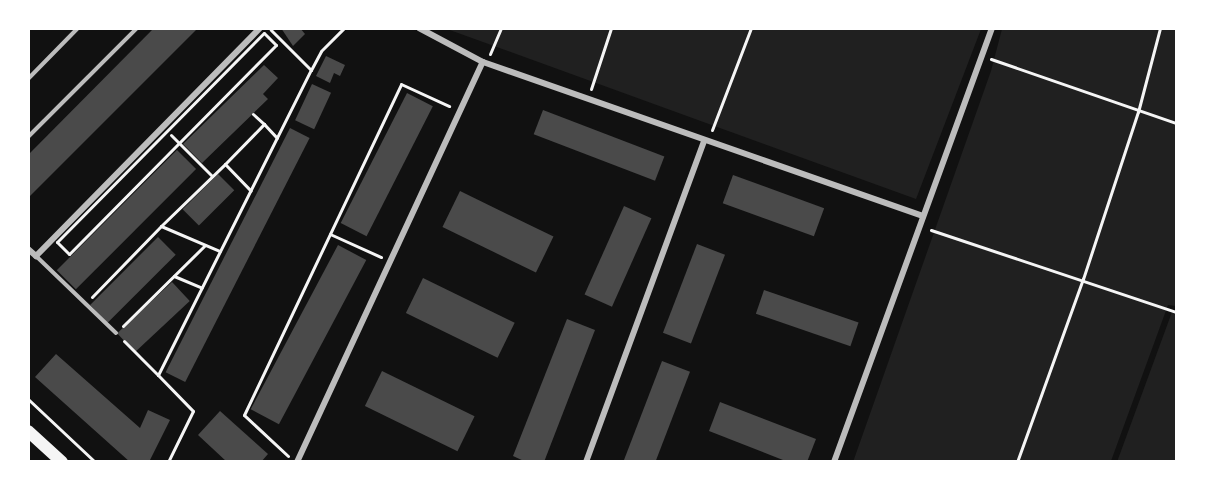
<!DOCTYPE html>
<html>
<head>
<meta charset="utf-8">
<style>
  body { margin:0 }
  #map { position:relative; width:1205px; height:490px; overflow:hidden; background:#111; font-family:"Sofia Sans Condensed",sans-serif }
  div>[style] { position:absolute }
  .green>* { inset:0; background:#202020 }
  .building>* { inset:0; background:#4a4a4a; transform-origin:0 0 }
  .path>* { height:3px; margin:-1.5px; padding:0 1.5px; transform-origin:1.5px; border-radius:1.5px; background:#f5f5f5 }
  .service>* { height:4px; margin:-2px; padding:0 2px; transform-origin:2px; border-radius:2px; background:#bcbcbc }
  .minor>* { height:6px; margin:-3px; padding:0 3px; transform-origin:3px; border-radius:3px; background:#bcbcbc }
  .primary>* { height:12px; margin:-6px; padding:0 6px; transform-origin:6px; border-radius:6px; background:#f5f5f5 }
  span { translate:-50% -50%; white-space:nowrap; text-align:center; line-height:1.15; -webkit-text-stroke:6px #fff; paint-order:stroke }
  .frame { position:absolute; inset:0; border:30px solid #fff; pointer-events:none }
</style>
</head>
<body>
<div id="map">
  <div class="green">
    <div style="clip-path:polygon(447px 29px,981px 29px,916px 199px)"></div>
    <div style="clip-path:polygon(1002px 29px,1176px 29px,1176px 306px,1168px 305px,1111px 461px,853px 462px,991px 71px)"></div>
    <div style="clip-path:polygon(1172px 312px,1176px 312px,1176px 461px,1117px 462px)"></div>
  </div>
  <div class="building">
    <div style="clip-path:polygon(154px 28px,198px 28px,28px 198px,28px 155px)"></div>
    <div style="clip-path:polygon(281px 28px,300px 28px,305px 34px,293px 46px)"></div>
    <div style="clip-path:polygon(326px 56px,345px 65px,340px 76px,334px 73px,330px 83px,316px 76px)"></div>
    <div style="clip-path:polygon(264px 65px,278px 78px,263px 94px,268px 99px,202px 163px,183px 144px)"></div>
    <div style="left:312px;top:84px;width:21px;height:40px;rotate:25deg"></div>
    <div style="left:407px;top:93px;width:29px;height:146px;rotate:27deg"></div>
    <div style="left:543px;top:110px;width:130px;height:26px;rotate:21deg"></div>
    <div style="left:290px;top:128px;width:22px;height:274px;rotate:27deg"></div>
    <div style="left:177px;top:150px;width:27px;height:170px;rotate:45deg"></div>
    <div style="left:218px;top:174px;width:23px;height:50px;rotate:45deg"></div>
    <div style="left:733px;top:175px;width:97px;height:30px;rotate:20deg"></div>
    <div style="left:460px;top:191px;width:104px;height:40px;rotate:26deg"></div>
    <div style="left:624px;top:206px;width:30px;height:97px;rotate:24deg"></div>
    <div style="left:158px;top:237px;width:25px;height:96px;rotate:45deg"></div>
    <div style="left:697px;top:244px;width:30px;height:95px;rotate:21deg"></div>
    <div style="left:338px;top:245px;width:32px;height:186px;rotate:28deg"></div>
    <div style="left:423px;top:278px;width:102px;height:39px;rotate:26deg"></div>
    <div style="left:172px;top:282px;width:26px;height:75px;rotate:47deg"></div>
    <div style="left:764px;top:290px;width:100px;height:25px;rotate:19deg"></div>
    <div style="clip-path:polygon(567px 319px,595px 330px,544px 462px,526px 462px,513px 456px)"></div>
    <div style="clip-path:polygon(56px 354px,140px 428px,148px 410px,170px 420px,149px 462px,130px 462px,35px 377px)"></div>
    <div style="left:662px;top:361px;width:30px;height:109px;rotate:21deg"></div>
    <div style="left:382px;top:371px;width:103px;height:39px;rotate:26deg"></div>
    <div style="clip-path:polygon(720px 402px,816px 439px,807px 462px,788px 462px,709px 431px)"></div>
    <div style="clip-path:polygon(220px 411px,268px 454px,261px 462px,227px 462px,198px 435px)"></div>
  </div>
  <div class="path">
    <div style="left:264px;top:33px;width:17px;rotate:45deg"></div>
    <div style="left:276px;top:45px;width:294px;rotate:134.7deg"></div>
    <div style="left:69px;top:254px;width:17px;rotate:-135deg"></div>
    <div style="left:57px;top:242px;width:294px;rotate:-45.3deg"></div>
    <div style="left:490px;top:54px;width:28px;rotate:-67deg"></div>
    <div style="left:991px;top:59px;width:196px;rotate:19.1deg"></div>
    <div style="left:311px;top:70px;width:21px;rotate:-62deg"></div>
    <div style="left:321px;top:51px;width:33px;rotate:-45deg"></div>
    <div style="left:591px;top:89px;width:64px;rotate:-71.8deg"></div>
    <div style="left:253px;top:114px;width:15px;rotate:42deg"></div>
    <div style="left:712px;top:130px;width:109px;rotate:-69.1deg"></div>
    <div style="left:171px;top:135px;width:58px;rotate:45deg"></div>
    <div style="left:225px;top:164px;width:56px;rotate:-45.7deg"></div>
    <div style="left:264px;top:124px;width:19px;rotate:47deg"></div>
    <div style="left:161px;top:226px;width:89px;rotate:-44.1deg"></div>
    <div style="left:225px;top:164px;width:37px;rotate:46deg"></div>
    <div style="left:931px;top:230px;width:258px;rotate:18.5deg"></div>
    <div style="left:330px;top:234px;width:56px;rotate:24.3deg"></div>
    <div style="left:174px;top:276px;width:30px;rotate:23deg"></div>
    <div style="left:92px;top:297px;width:99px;rotate:-45.8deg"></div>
    <div style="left:161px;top:226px;width:64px;rotate:23deg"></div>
    <div style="left:123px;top:326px;width:115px;rotate:-44.6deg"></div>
    <div style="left:124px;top:341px;width:48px;rotate:45deg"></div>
    <div style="left:158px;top:375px;width:341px;rotate:-63.4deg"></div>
    <div style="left:311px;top:70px;width:57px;rotate:-135deg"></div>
    <div style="left:158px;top:375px;width:50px;rotate:45.8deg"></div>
    <div style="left:193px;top:411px;width:57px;rotate:116.1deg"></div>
    <div style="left:28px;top:399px;width:92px;rotate:43.2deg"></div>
    <div style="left:288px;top:456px;width:60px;rotate:-137deg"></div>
    <div style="left:244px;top:415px;width:366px;rotate:-64.6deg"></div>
    <div style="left:401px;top:84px;width:53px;rotate:24.6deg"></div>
    <div style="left:1017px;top:462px;width:195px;rotate:-70.2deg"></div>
    <div style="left:1083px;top:279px;width:176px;rotate:-71.8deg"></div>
    <div style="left:1138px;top:112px;width:87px;rotate:-75.3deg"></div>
  </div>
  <div class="service">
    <div style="left:28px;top:79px;width:71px;rotate:-45.6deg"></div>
    <div style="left:28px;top:137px;width:154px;rotate:-45deg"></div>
    <div style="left:36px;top:256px;width:111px;rotate:43.9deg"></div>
  </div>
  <div class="minor">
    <div style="left:419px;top:28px;width:72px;rotate:28deg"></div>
    <div style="left:483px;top:62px;width:465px;rotate:19.3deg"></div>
    <div style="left:28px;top:249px;width:11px;rotate:41deg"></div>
    <div style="left:36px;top:256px;width:320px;rotate:-45.5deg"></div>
    <div style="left:297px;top:462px;width:441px;rotate:-65.1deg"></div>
    <div style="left:586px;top:462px;width:342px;rotate:-69.8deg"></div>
    <div style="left:834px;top:462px;width:462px;rotate:-70deg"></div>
  </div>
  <div class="primary">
    <div style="left:28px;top:431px;width:46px;rotate:42.4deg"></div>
  </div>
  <div class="frame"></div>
</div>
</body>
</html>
